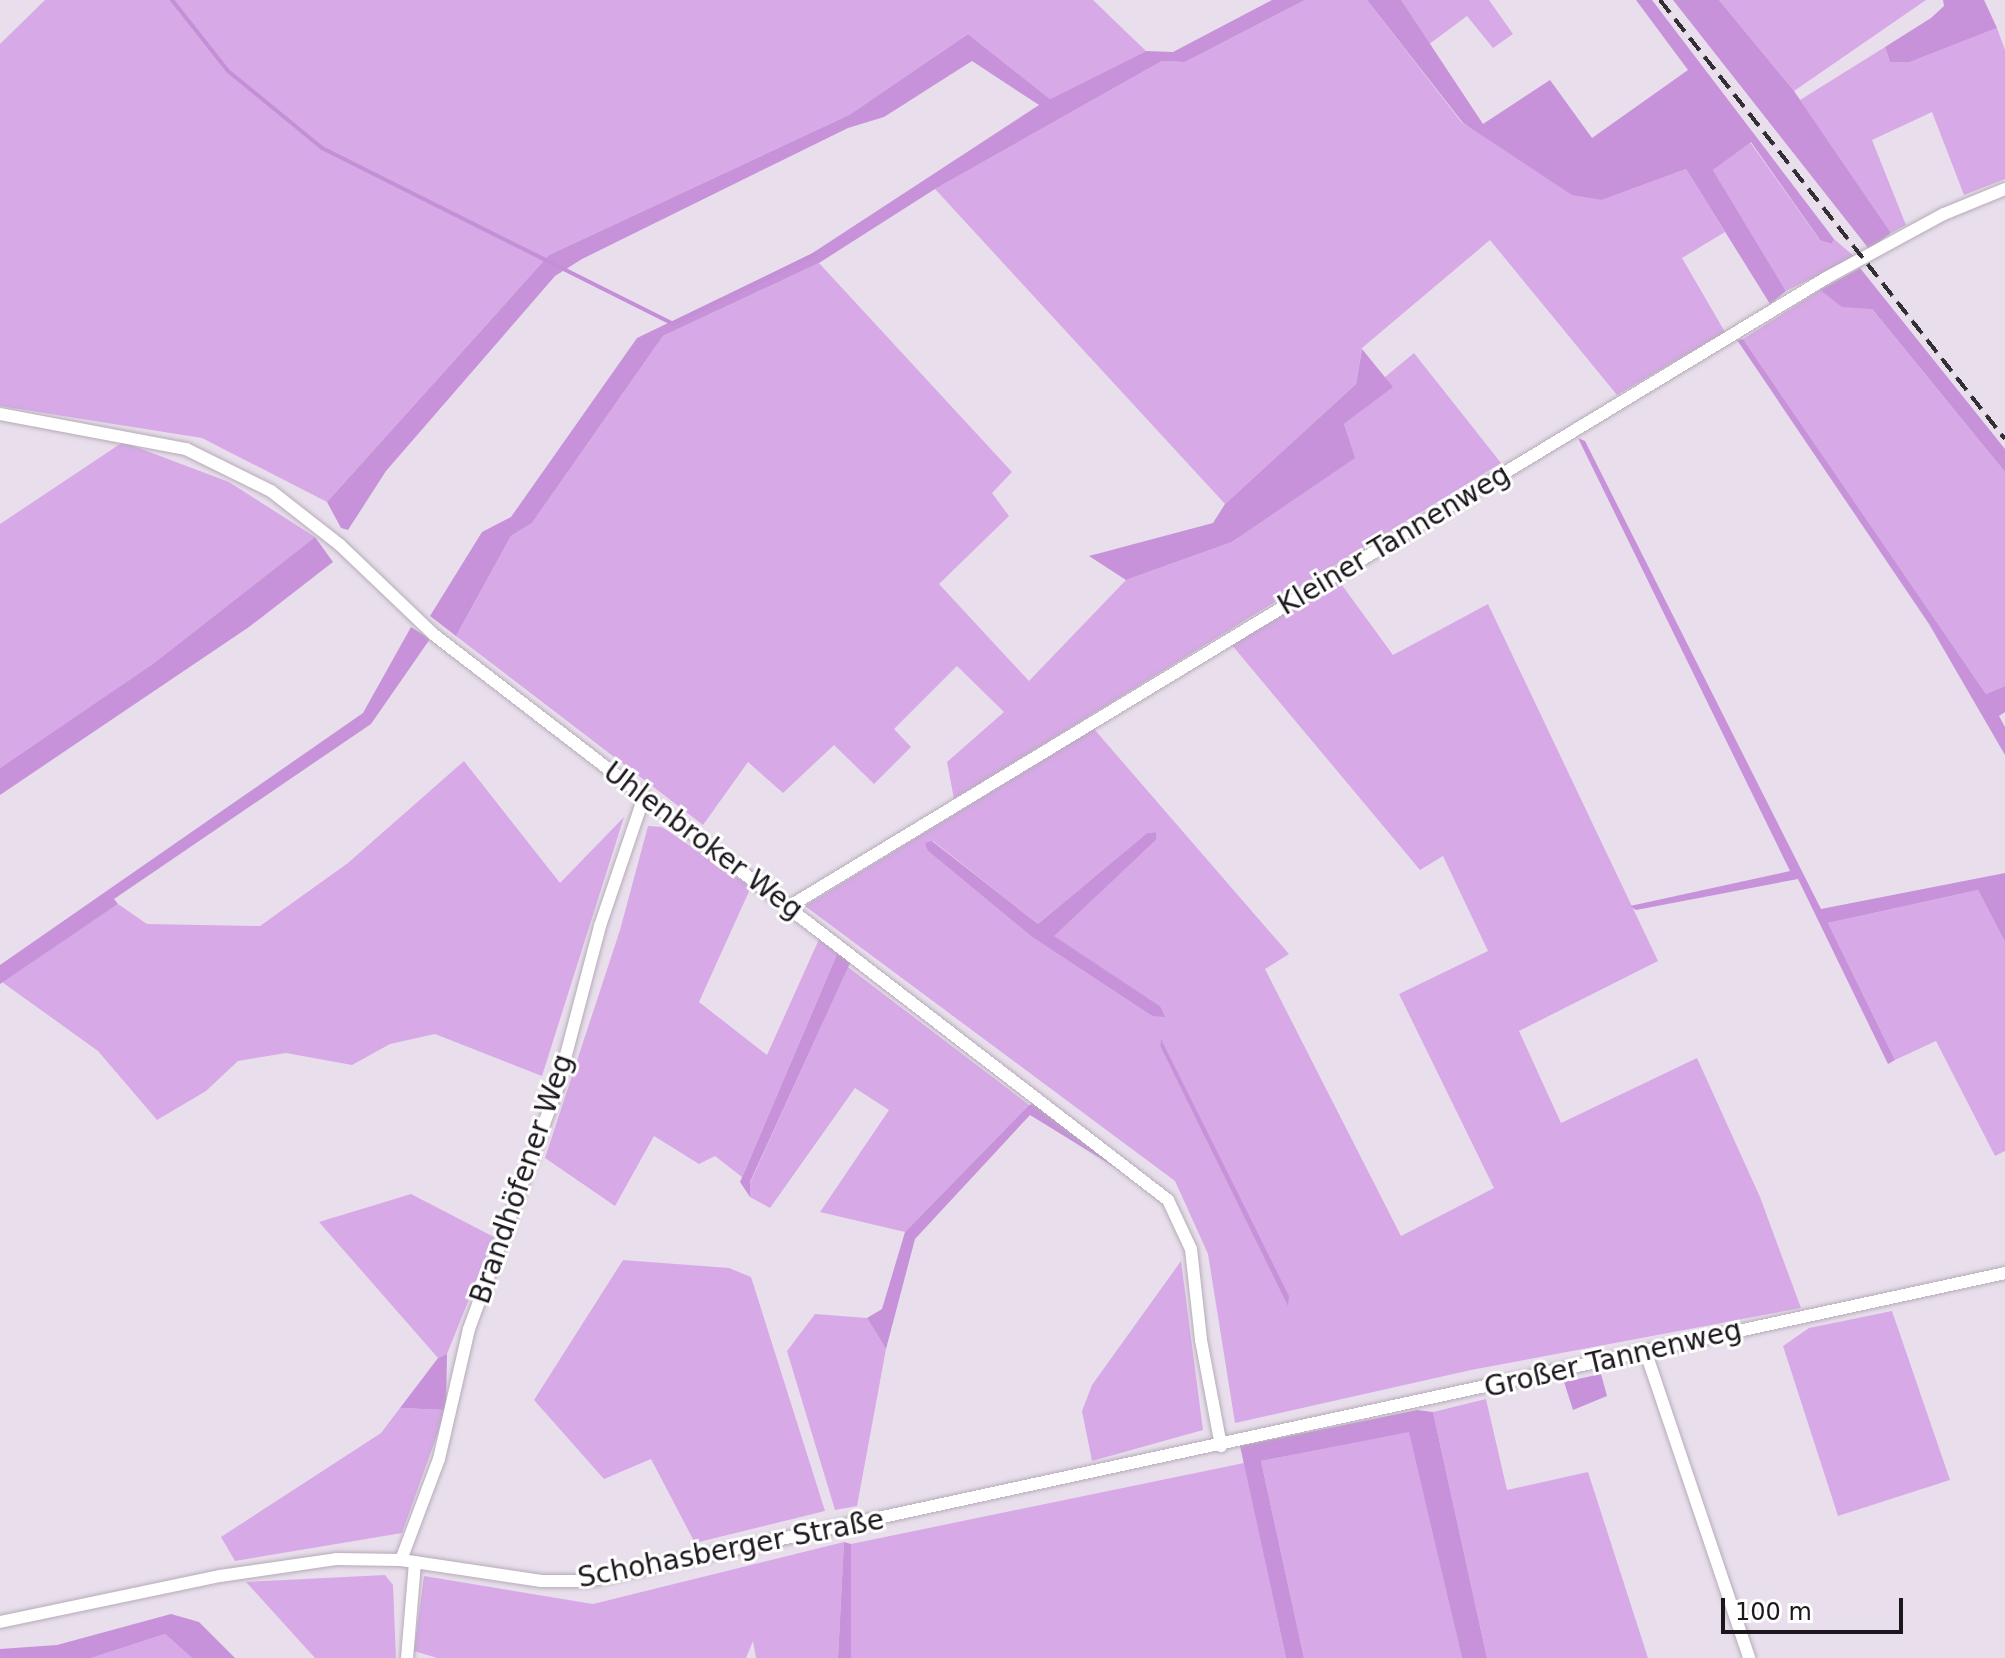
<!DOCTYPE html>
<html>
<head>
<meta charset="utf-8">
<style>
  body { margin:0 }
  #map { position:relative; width:2005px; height:1658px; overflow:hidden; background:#e9dfec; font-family:"DejaVu Sans",sans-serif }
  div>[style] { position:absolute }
  .green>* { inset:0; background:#d7aae7 }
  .forest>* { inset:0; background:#c792d9 }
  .stream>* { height:4px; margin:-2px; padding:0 2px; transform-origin:2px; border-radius:2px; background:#c48fd6 }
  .roads { filter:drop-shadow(0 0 2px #b5acb8) drop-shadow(0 0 2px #b5acb8) }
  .minor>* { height:12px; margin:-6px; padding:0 6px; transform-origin:6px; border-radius:6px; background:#fff }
  .rail>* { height:4px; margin-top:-2px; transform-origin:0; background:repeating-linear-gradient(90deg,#342f35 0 16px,transparent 0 24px) }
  span { translate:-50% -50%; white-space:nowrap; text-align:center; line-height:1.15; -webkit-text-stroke:6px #fff; paint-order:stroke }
  .street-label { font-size:28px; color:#1b171c }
  .scale { position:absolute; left:1721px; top:1598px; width:182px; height:36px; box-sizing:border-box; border:4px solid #1b171c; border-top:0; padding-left:10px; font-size:24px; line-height:28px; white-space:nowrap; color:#1b171c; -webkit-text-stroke:6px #fff; paint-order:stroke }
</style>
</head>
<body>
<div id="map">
  <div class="green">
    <div style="clip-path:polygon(45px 0,1093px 0,1146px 51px,1050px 99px,968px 34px,849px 115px,549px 255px,327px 502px,202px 438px,0 406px,0 44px)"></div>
    <div style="clip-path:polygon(1305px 0,1367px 0,1462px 123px,1602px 200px,1686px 169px,1725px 232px,1682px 258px,1725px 332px,1617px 395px,1490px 240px,1362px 348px,1356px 384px,1225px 504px,935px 189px,1162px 61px,1185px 62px)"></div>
    <div style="clip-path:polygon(1401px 0,1489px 0,1513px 34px,1493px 48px,1467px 16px,1428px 45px)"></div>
    <div style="clip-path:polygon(1719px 0,1926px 0,1794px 91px)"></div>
    <div style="clip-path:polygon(1997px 28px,2005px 50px,2005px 179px,1964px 195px,1932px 112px,1872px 140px,1906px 225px,1891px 233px,1800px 100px,1885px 47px,1890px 62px,1910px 62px)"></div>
    <div style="clip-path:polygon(1750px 142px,1819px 239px,1830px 244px,1834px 239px,1855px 257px,1786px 291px,1713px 170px)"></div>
    <div style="clip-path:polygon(819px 263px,1012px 472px,992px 493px,1009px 516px,939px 584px,1029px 681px,1126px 580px,1232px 542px,1354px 458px,1344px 424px,1392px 387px,1385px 377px,1414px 353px,1501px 463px,954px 799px,947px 762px,1004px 712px,957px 666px,894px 729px,911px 747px,874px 784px,834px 745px,783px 793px,748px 762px,703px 825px,456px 636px,511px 536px,532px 523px,663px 336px)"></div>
    <div style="clip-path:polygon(1820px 290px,1842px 306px,1871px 308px,2005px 472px,2005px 686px,1986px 694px,1743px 339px)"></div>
    <div style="clip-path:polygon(123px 442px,229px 482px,315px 537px,154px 663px,0 768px,0 524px)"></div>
    <div style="clip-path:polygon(evenodd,1339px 581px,1393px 655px,1488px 604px,1658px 961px,1519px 1031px,1561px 1123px,1697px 1058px,1760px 1197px,1801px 1308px,1471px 1370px,1235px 1423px,1208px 1254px,1175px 1181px,805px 906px,1094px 729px,1289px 954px,1265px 969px,1401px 1236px,1494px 1188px,1399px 994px,1488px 951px,1443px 856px,1420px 870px,1231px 644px,1339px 581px,1156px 832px,1156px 840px,1053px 936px,1160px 1006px,1152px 1016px,1032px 937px,928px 851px,933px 841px,1038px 924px,1147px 833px,1156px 832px,1339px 581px,1161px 1040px,1288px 1305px,1160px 1046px,1161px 1040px)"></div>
    <div style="clip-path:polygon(464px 761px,560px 883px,624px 817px,542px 1076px,435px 1034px,390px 1044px,352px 1065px,286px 1053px,238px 1061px,206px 1091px,157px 1120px,98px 1051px,2px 982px,118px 904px,147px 924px,260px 926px,348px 863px)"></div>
    <div style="clip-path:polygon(648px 826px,662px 827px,751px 887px,699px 1002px,767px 1055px,820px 937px,838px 952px,742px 1177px,715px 1156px,699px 1164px,654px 1136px,615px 1206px,545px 1158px,620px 930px)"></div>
    <div style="clip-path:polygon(1978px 890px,2005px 942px,2005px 1151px,1995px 1156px,1936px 1041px,1895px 1060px,1828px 923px)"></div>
    <div style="clip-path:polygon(848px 967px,1029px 1105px,905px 1232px,820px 1212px,889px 1110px,855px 1088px,770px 1208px,750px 1197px,750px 1183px)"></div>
    <div style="clip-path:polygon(411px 1194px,494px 1237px,447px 1354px,438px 1358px,319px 1222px)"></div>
    <div style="clip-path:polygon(623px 1260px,729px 1268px,751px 1277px,825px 1511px,695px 1543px,651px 1459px,604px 1479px,534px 1400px)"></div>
    <div style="clip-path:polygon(1181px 1261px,1203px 1430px,1092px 1461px,1082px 1411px,1092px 1385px)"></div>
    <div style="clip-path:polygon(1892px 1311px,1950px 1480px,1838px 1516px,1783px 1346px,1809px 1328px)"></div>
    <div style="clip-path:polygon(815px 1314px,867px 1318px,886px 1349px,857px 1506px,835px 1510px,787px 1351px)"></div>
    <div style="clip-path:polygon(1486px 1399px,1507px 1490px,1588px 1472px,1648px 1658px,1487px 1658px,1433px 1412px)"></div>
    <div style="clip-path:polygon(400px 1408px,446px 1410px,402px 1533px,235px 1561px,221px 1537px,381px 1433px)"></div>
    <div style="clip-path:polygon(1410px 1431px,1462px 1658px,1304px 1658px,1261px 1461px)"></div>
    <div style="clip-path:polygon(1244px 1463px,1286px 1658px,851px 1658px,851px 1544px)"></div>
    <div style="clip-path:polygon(844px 1542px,838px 1658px,756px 1658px,753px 1641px,746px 1658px,437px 1658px,414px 1651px,424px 1576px,593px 1604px)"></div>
    <div style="clip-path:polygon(385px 1575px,393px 1585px,396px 1658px,315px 1658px,246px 1582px)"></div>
    <div style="clip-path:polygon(165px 1634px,192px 1658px,91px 1658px)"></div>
  </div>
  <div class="forest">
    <div style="clip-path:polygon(1272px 0,1305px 0,1185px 62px,1162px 61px,935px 189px,819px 263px,663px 336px,532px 523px,511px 536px,456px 636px,430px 616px,482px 532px,511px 517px,637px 338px,811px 254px,1039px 105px,972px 61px,884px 117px,848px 128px,582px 259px,555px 276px,386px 471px,348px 530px,341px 528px,327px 502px,549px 255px,849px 115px,968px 34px,1050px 99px,1146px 51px,1173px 52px)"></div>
    <div style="clip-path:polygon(1367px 0,1401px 0,1483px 124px,1550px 80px,1592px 138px,1688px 70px,1636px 0,1652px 0,1834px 239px,1831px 244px,1820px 240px,1751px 142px,1713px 170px,1786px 291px,1770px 304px,1686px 169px,1602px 200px,1572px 195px,1463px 123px)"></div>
    <div style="clip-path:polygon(1673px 0,1719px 0,1794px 91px,1891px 233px,1869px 249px)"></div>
    <div style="clip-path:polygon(1943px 0,1984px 0,1997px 28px,1910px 62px,1890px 62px,1885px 47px,1931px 18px,1944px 6px)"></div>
    <div style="clip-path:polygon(1860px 268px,2005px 449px,2005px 472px,1872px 309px,1842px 307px,1820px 290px)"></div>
    <div style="clip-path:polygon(1743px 339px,1986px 694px,2005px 686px,2005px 712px,1999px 716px,2005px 727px,2005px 755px,1929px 624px,1737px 340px)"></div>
    <div style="clip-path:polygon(1362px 349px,1393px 387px,1344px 424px,1355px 458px,1232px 542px,1126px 580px,1089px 556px,1213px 523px,1225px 504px,1356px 384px)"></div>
    <div style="clip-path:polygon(1578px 438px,1585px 441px,1821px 909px,2005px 873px,2005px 942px,1978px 890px,1828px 923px,1895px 1060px,1888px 1064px,1798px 879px,1636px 910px,1630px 906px,1790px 871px)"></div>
    <div style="clip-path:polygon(315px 537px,333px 562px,249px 627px,0 795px,0 768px,154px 663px)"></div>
    <div style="clip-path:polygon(411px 627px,430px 639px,371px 724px,114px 899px,118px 904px,0 984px,0 965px,363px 713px)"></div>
    <div style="clip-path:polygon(1156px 832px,1156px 840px,1054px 936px,1160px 1006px,1165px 1017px,1152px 1016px,1032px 937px,928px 851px,925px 843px,932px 841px,1038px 924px,1147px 833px)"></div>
    <div style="clip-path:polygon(838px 952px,851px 961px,750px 1182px,750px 1197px,740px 1182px)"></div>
    <div style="clip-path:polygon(1161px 1039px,1289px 1296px,1288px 1306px,1160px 1046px)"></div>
    <div style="clip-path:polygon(1041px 1102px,1129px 1176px,1030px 1115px,915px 1239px,886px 1349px,867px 1318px,882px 1309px,905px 1232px,1029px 1105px)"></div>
    <div style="clip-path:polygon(447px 1354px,446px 1410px,400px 1408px,438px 1358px)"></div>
    <div style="clip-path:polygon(1601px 1374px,1607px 1396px,1573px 1410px,1564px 1382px)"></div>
    <div style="clip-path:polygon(1417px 1410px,1433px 1412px,1487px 1658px,1462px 1658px,1409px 1432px,1261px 1461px,1304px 1658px,1286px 1658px,1240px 1446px)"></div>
    <div style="clip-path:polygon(844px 1542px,851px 1544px,851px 1658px,838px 1658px)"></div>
    <div style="clip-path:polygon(171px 1614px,199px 1622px,235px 1658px,192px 1658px,165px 1634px,91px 1658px,0 1658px,0 1649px,57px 1645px)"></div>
  </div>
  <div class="stream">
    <div style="left:172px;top:0;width:90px;rotate:51.7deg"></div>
    <div style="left:228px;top:71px;width:122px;rotate:39.3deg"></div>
    <div style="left:322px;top:148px;width:393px;rotate:26.6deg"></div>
    <div style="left:673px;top:324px;width:158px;rotate:-26.2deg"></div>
  </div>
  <div class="roads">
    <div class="minor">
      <div style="left:0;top:414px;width:189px;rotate:10.7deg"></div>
      <div style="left:186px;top:449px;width:95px;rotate:26.3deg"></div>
      <div style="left:271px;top:491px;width:88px;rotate:38deg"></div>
      <div style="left:340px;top:545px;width:129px;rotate:43.7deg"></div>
      <div style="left:433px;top:634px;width:928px;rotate:37.6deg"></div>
      <div style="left:1168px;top:1200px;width:54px;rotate:64.9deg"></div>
      <div style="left:1191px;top:1249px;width:92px;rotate:83.7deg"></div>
      <div style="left:1201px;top:1340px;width:108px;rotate:79.3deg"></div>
      <div style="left:790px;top:906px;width:1211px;rotate:-31.22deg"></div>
      <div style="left:1826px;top:278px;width:134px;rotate:-28.5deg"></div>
      <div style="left:1944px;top:214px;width:66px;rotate:-22.3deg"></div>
      <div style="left:1646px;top:1353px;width:322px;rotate:71.3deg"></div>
      <div style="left:401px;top:1560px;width:108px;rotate:-69.4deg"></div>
      <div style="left:439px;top:1459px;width:133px;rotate:-77deg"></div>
      <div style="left:469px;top:1329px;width:256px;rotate:-69.9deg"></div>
      <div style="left:557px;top:1089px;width:169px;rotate:-75.2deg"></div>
      <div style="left:600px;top:926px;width:136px;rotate:-71.2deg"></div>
      <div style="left:0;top:1622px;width:225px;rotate:-11.8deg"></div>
      <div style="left:220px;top:1576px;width:117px;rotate:-8.3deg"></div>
      <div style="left:336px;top:1559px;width:65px;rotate:0.9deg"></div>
      <div style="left:401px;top:1560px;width:142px;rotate:8.5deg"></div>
      <div style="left:541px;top:1581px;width:47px"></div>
      <div style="left:588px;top:1581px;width:1450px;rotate:-12.26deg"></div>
      <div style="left:407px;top:1658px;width:96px;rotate:-85.2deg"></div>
    </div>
  </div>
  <div class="rail">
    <div style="left:1660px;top:0;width:558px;rotate:51.84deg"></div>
  </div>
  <div class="street-label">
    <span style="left:1394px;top:540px;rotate:-31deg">Kleiner Tannenweg</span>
    <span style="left:703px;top:841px;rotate:37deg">Uhlenbroker Weg</span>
    <span style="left:522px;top:1179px;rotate:-71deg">Brandhöfener Weg</span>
    <span style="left:1613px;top:1359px;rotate:-13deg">Großer Tannenweg</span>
    <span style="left:731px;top:1549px;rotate:-11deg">Schohasberger Straße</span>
  </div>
  <div class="scale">100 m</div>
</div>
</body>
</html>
